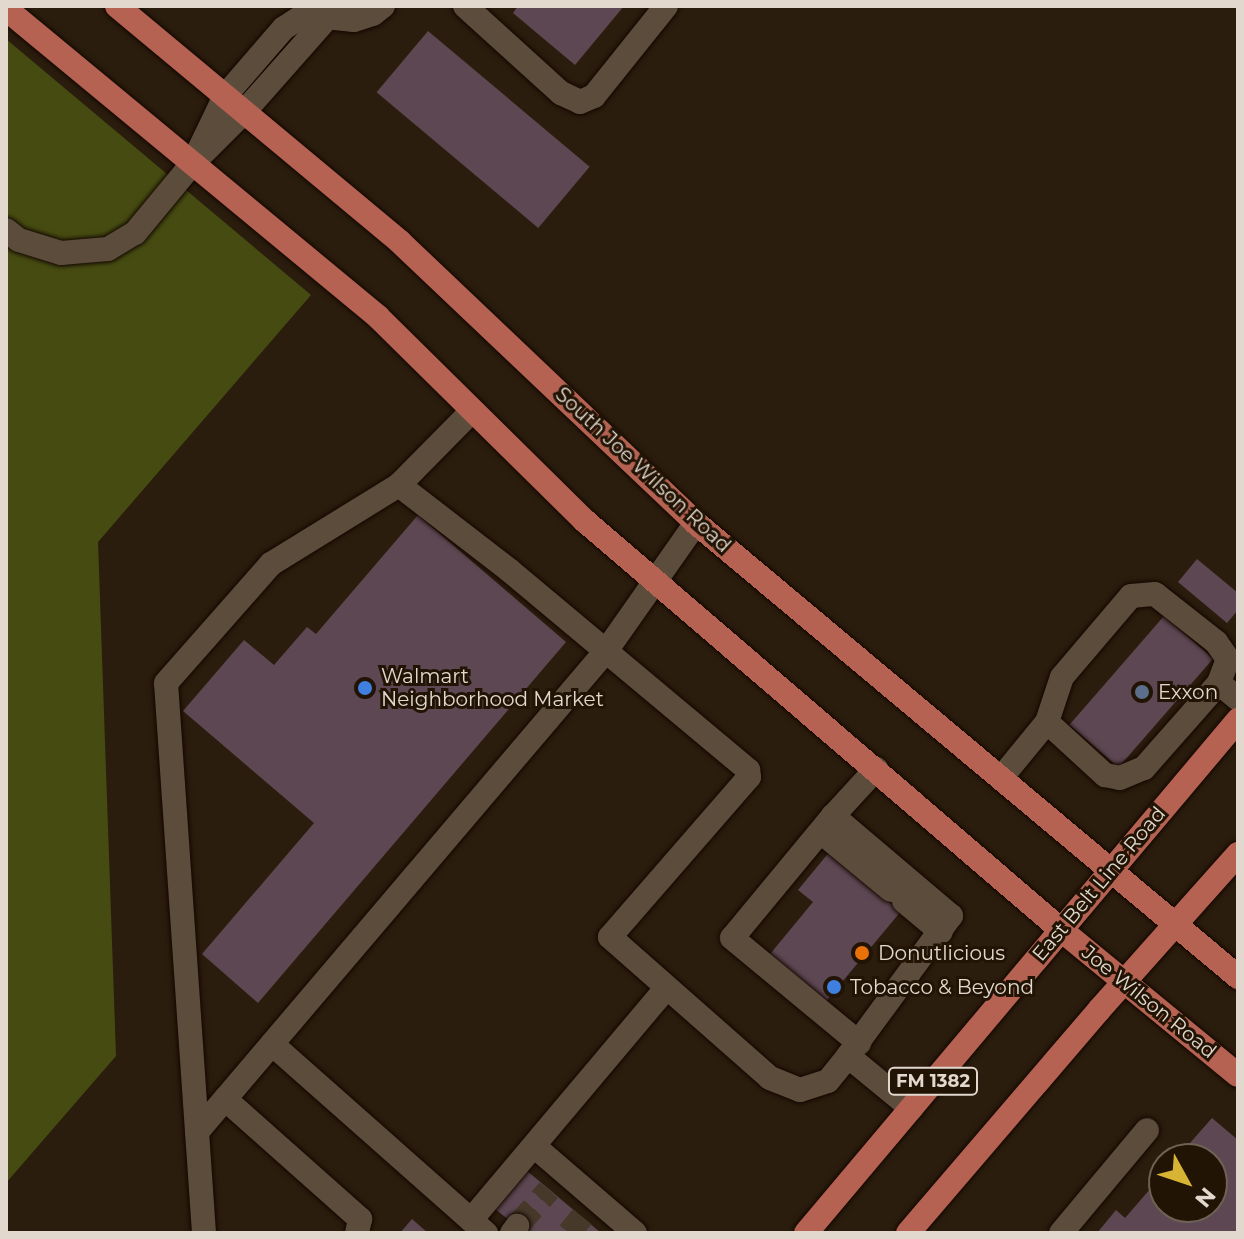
<!DOCTYPE html>
<html>
<head>
<meta charset="utf-8">
<style>
  body { margin:0 }
  #map { position:relative; width:1244px; height:1239px; overflow:hidden; background:#2b1d0d; font-family:Montserrat,sans-serif }
  div>[style] { position:absolute }
  .green>* { inset:0; background:#464c11 }
  .building>* { inset:0; background:#5d4752; transform-origin:0 0 }
  .minor-tunnel>* { height:24px; margin-top:-12px; transform-origin:0; background:repeating-linear-gradient(90deg,#46392a 0 24px,transparent 0 36px) }
  .roads { filter:drop-shadow(0 0 2px #130700) drop-shadow(0 0 2px #130700) }
  .minor>* { height:24px; margin:-12px; padding:0 12px; transform-origin:12px; border-radius:12px; background:#5c4c3c }
  .major>* { height:24px; margin:-12px; padding:0 12px; transform-origin:12px; border-radius:12px; background:#b56252 }
  .dots>* { width:22px; height:22px; translate:-50% -50%; box-sizing:border-box; border:4px solid #211405; border-radius:50% }
  span { translate:-50% -50%; white-space:nowrap; text-align:center; line-height:1.15; -webkit-text-stroke:6px #211405; paint-order:stroke }
  .shield-label span { padding:2px 6px; background:#211405; border:2px solid; border-radius:6px; -webkit-text-stroke-width:0 }
  .shield-label { font-size:18px; color:#e2d8ce; font-weight:700 }
  .street-label { font-size:20px; color:#e2d8ce }
  .poi-label { font-size:20px; color:#e2d8ce }
  .left { translate:0 -50%; text-align:left }
  .frame { position:absolute; inset:0; border:8px solid #e2d8ce; pointer-events:none }
  .north { position:absolute; left:1148px; top:1143px; width:80px; height:80px; box-sizing:border-box; background:#211405; border:2px solid #6e6255; border-radius:50%; rotate:130deg; font-size:22px; font-weight:700; line-height:32px; text-align:center; color:#e2d8ce }
  .north::after { content:''; display:block; margin:auto; width:28px; height:36px; background:#d8b434; clip-path:polygon(50% 0,100% 100%,50% 72%,0 100%) }
</style>
</head>
<body>
<div id="map">
  <div class="green">
    <div style="clip-path:polygon(6px 39px,311px 295px,98px 542px,116px 1056px,6px 1183px)"></div>
  </div>
  <div class="building">
    <div style="clip-path:polygon(518px 6px,624px 6px,575px 65px,513px 13px)"></div>
    <div style="left:428px;top:31px;width:211px;height:80px;rotate:40deg"></div>
    <div style="clip-path:polygon(418px 515px,566px 642px,258px 1003px,202px 954px,314px 823px,183px 711px,244px 640px,274px 665px,307px 627px,316px 634px)"></div>
    <div style="clip-path:polygon(1197px 559px,1238px 593px,1238px 610px,1227px 623px,1178px 582px)"></div>
    <div style="left:1164px;top:616px;width:65px;height:144px;rotate:41deg"></div>
    <div style="clip-path:polygon(831px 850px,902px 910px,822px 1006px,766px 959px,813px 902px,798px 890px)"></div>
    <div style="clip-path:polygon(1212px 1118px,1238px 1140px,1238px 1233px,1097px 1233px,1116px 1210px,1125px 1218px,1164px 1173px,1164px 1207px,1212px 1207px,1212px 1159px,1176px 1159px)"></div>
    <div style="clip-path:polygon(526px 1170px,601px 1233px,525px 1233px,494px 1208px)"></div>
    <div style="clip-path:polygon(412px 1219px,428px 1233px,400px 1233px)"></div>
  </div>
  <div class="minor-tunnel">
    <div style="left:517px;top:1226px;width:48px;rotate:-48.4deg"></div>
    <div style="left:569px;top:1233px;width:21px;rotate:-51deg"></div>
  </div>
  <div class="roads">
    <div class="minor">
      <div style="left:465px;top:6px;width:130px;rotate:42.2deg"></div>
      <div style="left:561px;top:93px;width:21px;rotate:25deg"></div>
      <div style="left:580px;top:102px;width:15px;rotate:-23deg"></div>
      <div style="left:594px;top:96px;width:115px;rotate:-51.3deg"></div>
      <div style="left:315px;top:8px;width:22px;rotate:27deg"></div>
      <div style="left:335px;top:18px;width:19px;rotate:6deg"></div>
      <div style="left:354px;top:20px;width:20px;rotate:-18deg"></div>
      <div style="left:373px;top:14px;width:13px;rotate:-39deg"></div>
      <div style="left:200px;top:148px;width:58px;rotate:-64.3deg"></div>
      <div style="left:225px;top:96px;width:90px;rotate:-49.1deg"></div>
      <div style="left:284px;top:28px;width:37px;rotate:-33deg"></div>
      <div style="left:6px;top:230px;width:16px;rotate:38deg"></div>
      <div style="left:19px;top:240px;width:44px;rotate:17.2deg"></div>
      <div style="left:61px;top:253px;width:47px;rotate:-4.9deg"></div>
      <div style="left:108px;top:249px;width:31px;rotate:-31deg"></div>
      <div style="left:135px;top:233px;width:89px;rotate:-50.4deg"></div>
      <div style="left:192px;top:164px;width:74px;rotate:-45deg"></div>
      <div style="left:244px;top:112px;width:128px;rotate:-48.5deg"></div>
      <div style="left:399px;top:485px;width:139px;rotate:37.7deg"></div>
      <div style="left:509px;top:570px;width:312px;rotate:39.9deg"></div>
      <div style="left:748px;top:770px;width:7px;rotate:82deg"></div>
      <div style="left:749px;top:777px;width:212px;rotate:131deg"></div>
      <div style="left:610px;top:937px;width:213px;rotate:41.4deg"></div>
      <div style="left:770px;top:1078px;width:32px;rotate:22deg"></div>
      <div style="left:800px;top:1090px;width:29px;rotate:-18deg"></div>
      <div style="left:828px;top:1081px;width:32px;rotate:-51deg"></div>
      <div style="left:848px;top:1056px;width:82px;rotate:39.5deg"></div>
      <div style="left:1047px;top:722px;width:79px;rotate:42.4deg"></div>
      <div style="left:1105px;top:775px;width:15px;rotate:11deg"></div>
      <div style="left:1120px;top:778px;width:26px;rotate:-23deg"></div>
      <div style="left:1144px;top:768px;width:113px;rotate:-48.6deg"></div>
      <div style="left:1001px;top:778px;width:72px;rotate:-50.6deg"></div>
      <div style="left:1047px;top:722px;width:47px;rotate:-71.6deg"></div>
      <div style="left:1062px;top:677px;width:106px;rotate:-49.6deg"></div>
      <div style="left:1131px;top:596px;width:24px;rotate:-5deg"></div>
      <div style="left:1155px;top:594px;width:78px;rotate:38.2deg"></div>
      <div style="left:1216px;top:642px;width:21px;rotate:55deg"></div>
      <div style="left:1228px;top:659px;width:26px;rotate:111deg"></div>
      <div style="left:1219px;top:683px;width:25px;rotate:40deg"></div>
      <div style="left:833px;top:816px;width:158px;rotate:129.6deg"></div>
      <div style="left:732px;top:938px;width:165px;rotate:39.6deg"></div>
      <div style="left:821px;top:832px;width:91px;rotate:39.6deg"></div>
      <div style="left:904px;top:901px;width:48px;rotate:40deg"></div>
      <div style="left:272px;top:1044px;width:286px;rotate:41.5deg"></div>
      <div style="left:848px;top:1056px;width:174px;rotate:-53.7deg"></div>
      <div style="left:951px;top:916px;width:155px;rotate:-139.7deg"></div>
      <div style="left:833px;top:816px;width:64px;rotate:-47.5deg"></div>
      <div style="left:225px;top:1099px;width:181px;rotate:41.6deg"></div>
      <div style="left:360px;top:1219px;width:14px;rotate:102deg"></div>
      <div style="left:197px;top:1132px;width:631px;rotate:-49.63deg"></div>
      <div style="left:606px;top:651px;width:156px;rotate:-54.9deg"></div>
      <div style="left:534px;top:1146px;width:133px;rotate:40.7deg"></div>
      <div style="left:471px;top:1220px;width:304px;rotate:-49.9deg"></div>
      <div style="left:204px;top:1233px;width:551px;rotate:-93.95deg"></div>
      <div style="left:166px;top:683px;width:159px;rotate:-48.6deg"></div>
      <div style="left:271px;top:564px;width:150px;rotate:-31.7deg"></div>
      <div style="left:399px;top:485px;width:103px;rotate:-45.4deg"></div>
      <div style="left:512px;top:1233px;width:9px;rotate:-54deg"></div>
      <div style="left:1061px;top:1233px;width:134px;rotate:-50.1deg"></div>
    </div>
    <div class="major">
      <div style="left:117px;top:6px;width:368px;rotate:39.8deg"></div>
      <div style="left:400px;top:242px;width:408px;rotate:43.5deg"></div>
      <div style="left:696px;top:523px;width:707px;rotate:39.95deg"></div>
      <div style="left:6px;top:9px;width:483px;rotate:39.6deg"></div>
      <div style="left:378px;top:317px;width:291px;rotate:44.6deg"></div>
      <div style="left:585px;top:521px;width:626px;rotate:40.66deg"></div>
      <div style="left:1060px;top:929px;width:230px;rotate:39.4deg"></div>
      <div style="left:806px;top:1233px;width:671px;rotate:-49.9deg"></div>
      <div style="left:908px;top:1233px;width:294px;rotate:-49.4deg"></div>
      <div style="left:1099px;top:1010px;width:209px;rotate:-48.3deg"></div>
    </div>
  </div>
  <div class="dots">
    <div style="left:365px;top:688px;background:#3f7fe0"></div>
    <div style="left:1142px;top:692px;background:#5c6f8a"></div>
    <div style="left:862px;top:953px;background:#e8710a"></div>
    <div style="left:834px;top:987px;background:#3f7fe0"></div>
  </div>
  <div class="shield-label">
    <span style="left:933px;top:1081px">FM 1382</span>
  </div>
  <div class="street-label">
    <span style="left:643px;top:470px;rotate:43deg">South Joe Wilson Road</span>
    <span style="left:1099px;top:884px;rotate:-50deg">East Belt Line Road</span>
    <span style="left:1149px;top:1002px;rotate:39deg">Joe Wilson Road</span>
  </div>
  <div class="poi-label">
    <span class="left" style="left:381px;top:688px">Walmart<br>Neighborhood Market</span>
    <span class="left" style="left:1158px;top:692px">Exxon</span>
    <span class="left" style="left:878px;top:953px">Donutlicious</span>
    <span class="left" style="left:850px;top:987px">Tobacco &amp; Beyond</span>
  </div>
  <div class="frame"></div>
  <div class="north">N</div>
</div>
</body>
</html>
